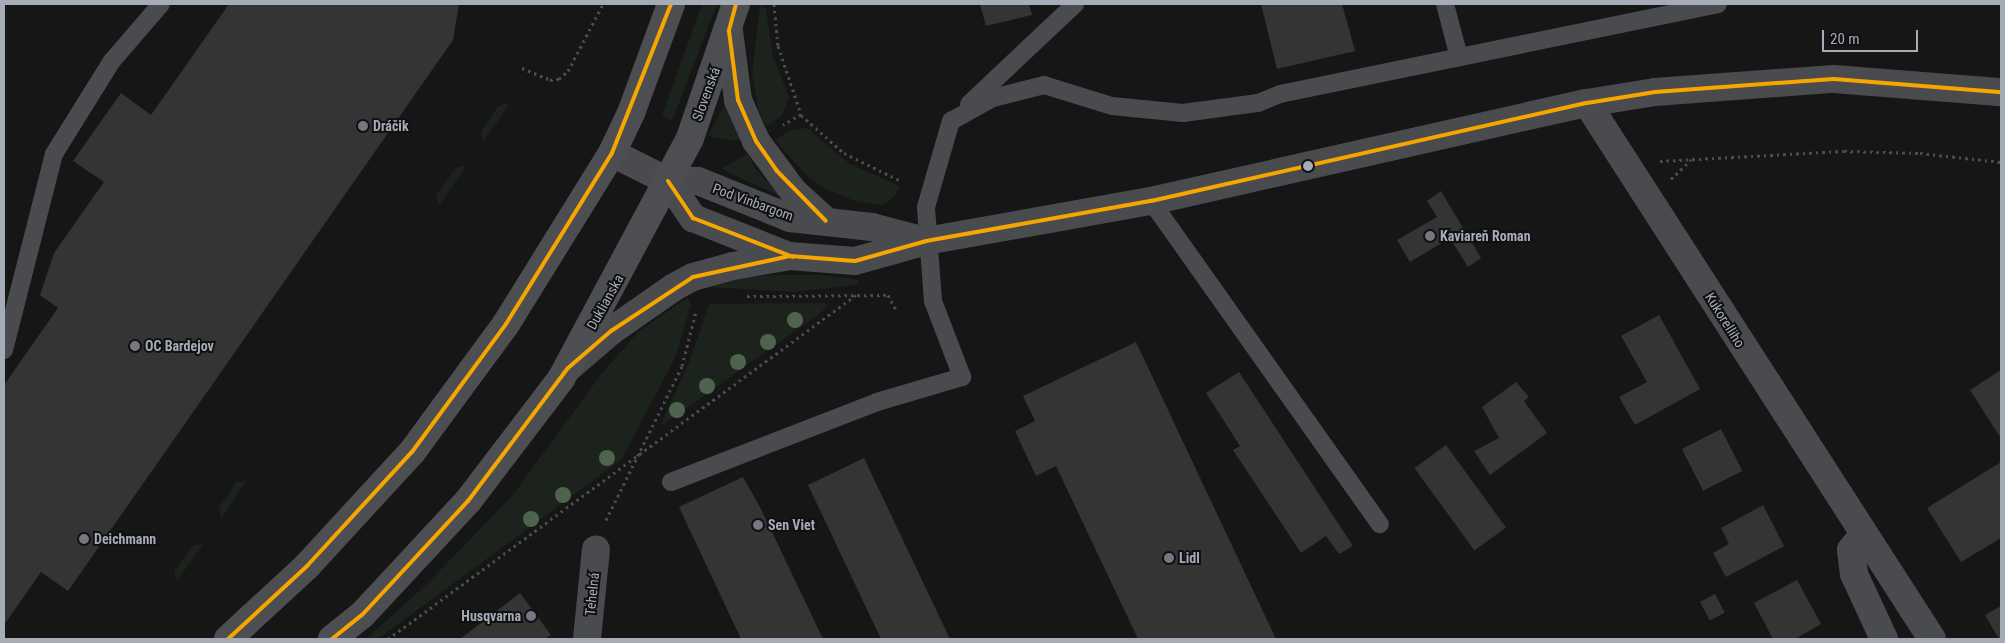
<!DOCTYPE html>
<html>
<head>
<meta charset="utf-8">
<style>
  body { margin:0 }
  #map { position:relative; width:2005px; height:643px; overflow:hidden; background:#161616; font-family:"Roboto Condensed",sans-serif }
  div>[style] { position:absolute }
  .green>* { inset:0; background:#1c231c }
  .building>* { inset:0; background:#343435; transform-origin:0 0 }
  .path>* { height:3px; margin-top:-1.5px; transform-origin:0; background:repeating-linear-gradient(90deg,#4c4d51 0 2.5px,transparent 0 6.5px) }
  .lane>* { height:18px; margin:-9px; padding:0 9px; transform-origin:9px; border-radius:9px; background:#4a4b4f }
  .street>* { height:28px; margin:-14px; padding:0 14px; transform-origin:14px; border-radius:14px; background:#4a4b4f }
  .primary>* { height:28px; margin:-14px; padding:0 14px; transform-origin:14px; border-radius:14px; background:#4c4e51 }
  .bus-1>* { height:4px; margin:-2px; padding:0 2px; transform-origin:2px; border-radius:2px; background:#f7a600 }
  .trees>* { width:16px; height:16px; margin:-8px; border-radius:50%; background:#4f644f }
  .dots>* { width:14px; height:14px; translate:-50% -50%; box-sizing:border-box; border:2px solid #101012; border-radius:50% }
  span { translate:-50% -50%; white-space:nowrap; text-align:center; line-height:1.15; -webkit-text-stroke:4px #101012; paint-order:stroke }
  .street-label { font-size:14px; color:#a6acb7 }
  .poi-label { font-size:14px; color:#a6acb7; font-weight:700 }
  .left { translate:0 -50%; text-align:left }
  .right { translate:-100% -50%; text-align:right }
  .frame { position:absolute; inset:0; border:5px solid #a6acb7; pointer-events:none }
  .scale { position:absolute; left:1822px; top:30px; width:96px; height:22px; box-sizing:border-box; border:2px solid #a6acb7; border-top:0; padding-left:6px; font-size:15px; line-height:18px; white-space:nowrap; color:#a6acb7; -webkit-text-stroke:4px #101012; paint-order:stroke }
</style>
</head>
<body>
<div id="map">
  <div class="green">
    <div style="clip-path:polygon(702px 4px,717px 4px,672px 121px,662px 116px)"></div>
    <div style="clip-path:polygon(760px 6px,766px 9px,773px 56px,789px 97px,782px 116px,767px 126px,759px 111px,752px 73px)"></div>
    <div style="clip-path:polygon(727px 101px,741px 139px,735px 141px,708px 136px)"></div>
    <div style="clip-path:polygon(506px 103px,509px 105px,483px 142px,481px 132px,498px 107px)"></div>
    <div style="clip-path:polygon(807px 128px,850px 164px,900px 186px,895px 196px,883px 205px,857px 202px,824px 188px,807px 176px,775px 140px,790px 130px)"></div>
    <div style="clip-path:polygon(748px 154px,755px 168px,782px 197px,721px 169px)"></div>
    <div style="clip-path:polygon(463px 166px,466px 167px,439px 205px,436px 195px,456px 168px)"></div>
    <div style="clip-path:polygon(773px 275px,822px 275px,859px 280px,856px 285px,794px 292px,710px 287px,739px 278px)"></div>
    <div style="clip-path:polygon(687px 298px,691px 304px,675px 358px,621px 460px,378px 639px,366px 639px,426px 585px,512px 496px,602px 373px,638px 332px)"></div>
    <div style="clip-path:polygon(825px 303px,827px 307px,819px 314px,660px 427px,690px 360px,709px 304px)"></div>
    <div style="clip-path:polygon(246px 481px,221px 519px,219px 508px,236px 482px)"></div>
    <div style="clip-path:polygon(203px 544px,177px 581px,174px 571px,193px 546px)"></div>
  </div>
  <div class="building">
    <div style="clip-path:polygon(229px 4px,459px 4px,453px 40px,68px 591px,41px 572px,4px 625px,4px 385px,58px 308px,40px 295px,54px 253px,104px 182px,73px 161px,121px 93px,151px 115px)"></div>
    <div style="clip-path:polygon(980px 4px,1029px 4px,1032px 15px,986px 26px)"></div>
    <div style="clip-path:polygon(1261px 4px,1342px 4px,1355px 51px,1277px 69px)"></div>
    <div style="clip-path:polygon(1441px 191px,1481px 258px,1468px 267px,1450px 238px,1410px 262px,1397px 240px,1437px 217px,1427px 201px)"></div>
    <div style="clip-path:polygon(1659px 315px,1700px 389px,1635px 425px,1619px 397px,1647px 382px,1621px 336px)"></div>
    <div style="clip-path:polygon(1136px 342px,1276px 639px,1138px 639px,1056px 466px,1036px 476px,1015px 431px,1035px 421px,1023px 396px)"></div>
    <div style="clip-path:polygon(2001px 370px,2001px 436px,2000px 437px,1970px 390px)"></div>
    <div style="clip-path:polygon(1239px 372px,1353px 546px,1339px 554px,1326px 536px,1301px 553px,1233px 450px,1240px 446px,1206px 393px)"></div>
    <div style="clip-path:polygon(1516px 382px,1529px 397px,1524px 401px,1547px 433px,1490px 475px,1474px 451px,1499px 438px,1482px 407px)"></div>
    <div style="left:1721px;top:429px;width:47px;height:44px;rotate:63deg"></div>
    <div style="left:1446px;top:445px;width:102px;height:39px;rotate:54deg"></div>
    <div style="clip-path:polygon(864px 458px,950px 639px,881px 639px,808px 485px)"></div>
    <div style="clip-path:polygon(2001px 462px,2001px 538px,1961px 562px,1927px 508px)"></div>
    <div style="clip-path:polygon(743px 477px,761px 509px,823px 639px,741px 639px,679px 507px)"></div>
    <div style="clip-path:polygon(1763px 505px,1784px 546px,1726px 577px,1713px 553px,1729px 544px,1721px 528px)"></div>
    <div style="clip-path:polygon(1797px 580px,1821px 624px,1795px 639px,1773px 639px,1754px 603px)"></div>
    <div style="clip-path:polygon(520px 593px,551px 635px,545px 639px,460px 639px)"></div>
    <div style="left:1715px;top:594px;width:21px;height:17px;rotate:62deg"></div>
    <div style="clip-path:polygon(2001px 606px,2001px 639px,1999px 639px,1985px 615px)"></div>
  </div>
  <div class="path">
    <div style="left:774px;top:4px;width:42px;rotate:84.6deg"></div>
    <div style="left:778px;top:46px;width:72px;rotate:71.3deg"></div>
    <div style="left:801px;top:114px;width:21px;rotate:149deg"></div>
    <div style="left:522px;top:68px;width:30px;rotate:23deg"></div>
    <div style="left:550px;top:80px;width:9px;rotate:-6deg"></div>
    <div style="left:559px;top:79px;width:12px;rotate:-42deg"></div>
    <div style="left:568px;top:71px;width:76px;rotate:-62.4deg"></div>
    <div style="left:801px;top:115px;width:57px;rotate:41.5deg"></div>
    <div style="left:844px;top:153px;width:61px;rotate:26.1deg"></div>
    <div style="left:1660px;top:161px;width:184px;rotate:-3.1deg"></div>
    <div style="left:1844px;top:151px;width:76px;rotate:1.5deg"></div>
    <div style="left:1920px;top:153px;width:81px;rotate:6.3deg"></div>
    <div style="left:1671px;top:179px;width:28px;rotate:-44deg"></div>
    <div style="left:747px;top:296px;width:141px;rotate:-0.4deg"></div>
    <div style="left:888px;top:295px;width:17px;rotate:62deg"></div>
    <div style="left:606px;top:520px;width:172px;rotate:-63.7deg"></div>
    <div style="left:682px;top:366px;width:57px;rotate:-75.7deg"></div>
    <div style="left:388px;top:639px;width:581px;rotate:-36.32deg"></div>
  </div>
  <div class="lane">
    <div style="left:1445px;top:4px;width:55px;rotate:75.2deg"></div>
    <div style="left:969px;top:104px;width:146px;rotate:-43.3deg"></div>
    <div style="left:1151px;top:201px;width:396px;rotate:54.7deg"></div>
    <div style="left:4px;top:350px;width:202px;rotate:-75.7deg"></div>
    <div style="left:54px;top:154px;width:110px;rotate:-58.1deg"></div>
    <div style="left:112px;top:61px;width:75px;rotate:-49.3deg"></div>
    <div style="left:671px;top:482px;width:221px;rotate:-21.2deg"></div>
    <div style="left:877px;top:402px;width:89px;rotate:-16.4deg"></div>
    <div style="left:962px;top:377px;width:81px;rotate:-110.9deg"></div>
    <div style="left:933px;top:301px;width:94px;rotate:-94.3deg"></div>
    <div style="left:926px;top:207px;width:90px;rotate:-73.8deg"></div>
    <div style="left:951px;top:121px;width:48px;rotate:-28.7deg"></div>
    <div style="left:993px;top:98px;width:53px;rotate:-14.3deg"></div>
    <div style="left:1044px;top:85px;width:71px;rotate:17.2deg"></div>
    <div style="left:1112px;top:106px;width:71px;rotate:5.6deg"></div>
    <div style="left:1183px;top:113px;width:76px;rotate:-7.6deg"></div>
    <div style="left:1258px;top:103px;width:24px;rotate:-22deg"></div>
    <div style="left:1280px;top:94px;width:447px;rotate:-11.6deg"></div>
  </div>
  <div class="street">
    <div style="left:729px;top:31px;width:70px;rotate:82.6deg"></div>
    <div style="left:738px;top:100px;width:45px;rotate:66.3deg"></div>
    <div style="left:756px;top:141px;width:62px;rotate:53.5deg"></div>
    <div style="left:793px;top:191px;width:45px;rotate:42.3deg"></div>
    <div style="left:1587px;top:103px;width:637px;rotate:57.23deg"></div>
    <div style="left:612px;top:153px;width:63px;rotate:26.6deg"></div>
    <div style="left:668px;top:181px;width:30px"></div>
    <div style="left:698px;top:181px;width:99px;rotate:21.9deg"></div>
    <div style="left:790px;top:218px;width:82px;rotate:6.3deg"></div>
    <div style="left:872px;top:227px;width:55px;rotate:14.8deg"></div>
    <div style="left:668px;top:181px;width:45px;rotate:56deg"></div>
    <div style="left:693px;top:218px;width:103px;rotate:21.6deg"></div>
    <div style="left:568px;top:368px;width:57px;rotate:-40.7deg"></div>
    <div style="left:611px;top:331px;width:77px;rotate:-34.9deg"></div>
    <div style="left:674px;top:287px;width:21px;rotate:-28deg"></div>
    <div style="left:693px;top:277px;width:41px;rotate:-15.4deg"></div>
    <div style="left:733px;top:266px;width:58px;rotate:-10deg"></div>
    <div style="left:790px;top:256px;width:65px;rotate:4.4deg"></div>
    <div style="left:855px;top:261px;width:74px;rotate:-15.7deg"></div>
    <div style="left:926px;top:241px;width:229px;rotate:-10.1deg"></div>
    <div style="left:1151px;top:201px;width:447px;rotate:-12.7deg"></div>
    <div style="left:1587px;top:103px;width:69px;rotate:-9.2deg"></div>
    <div style="left:1655px;top:92px;width:179px;rotate:-4.2deg"></div>
    <div style="left:1834px;top:79px;width:168px;rotate:4.5deg"></div>
    <div style="left:1862px;top:536px;width:18px;rotate:128deg"></div>
    <div style="left:1851px;top:550px;width:24px;rotate:83deg"></div>
    <div style="left:1854px;top:574px;width:72px;rotate:65.2deg"></div>
    <div style="left:587px;top:639px;width:90px;rotate:-84.3deg"></div>
  </div>
  <div class="primary">
    <div style="left:228px;top:639px;width:108px;rotate:-42.7deg"></div>
    <div style="left:307px;top:566px;width:155px;rotate:-47.4deg"></div>
    <div style="left:412px;top:452px;width:159px;rotate:-53.7deg"></div>
    <div style="left:506px;top:324px;width:201px;rotate:-58.2deg"></div>
    <div style="left:612px;top:153px;width:44px;rotate:-64.6deg"></div>
    <div style="left:631px;top:113px;width:116px;rotate:-69.8deg"></div>
    <div style="left:332px;top:639px;width:38px;rotate:-39deg"></div>
    <div style="left:362px;top:615px;width:156px;rotate:-47.1deg"></div>
    <div style="left:468px;top:501px;width:153px;rotate:-52.7deg"></div>
    <div style="left:561px;top:379px;width:273px;rotate:-61.8deg"></div>
    <div style="left:690px;top:138px;width:142px;rotate:-71.1deg"></div>
  </div>
  <div class="bus-1">
    <div style="left:736px;top:4px;width:28px;rotate:105deg"></div>
    <div style="left:729px;top:31px;width:70px;rotate:82.6deg"></div>
    <div style="left:738px;top:100px;width:45px;rotate:66.3deg"></div>
    <div style="left:756px;top:141px;width:35px;rotate:55deg"></div>
    <div style="left:776px;top:170px;width:71px;rotate:45.6deg"></div>
    <div style="left:668px;top:181px;width:45px;rotate:56deg"></div>
    <div style="left:693px;top:218px;width:107px;rotate:21.3deg"></div>
    <div style="left:228px;top:639px;width:108px;rotate:-42.7deg"></div>
    <div style="left:307px;top:566px;width:155px;rotate:-47.4deg"></div>
    <div style="left:412px;top:452px;width:159px;rotate:-53.7deg"></div>
    <div style="left:506px;top:324px;width:201px;rotate:-58.2deg"></div>
    <div style="left:612px;top:153px;width:160px;rotate:-68.4deg"></div>
    <div style="left:332px;top:639px;width:38px;rotate:-39deg"></div>
    <div style="left:362px;top:615px;width:156px;rotate:-47.1deg"></div>
    <div style="left:468px;top:501px;width:166px;rotate:-53.1deg"></div>
    <div style="left:568px;top:368px;width:57px;rotate:-40.7deg"></div>
    <div style="left:611px;top:331px;width:98px;rotate:-33.4deg"></div>
    <div style="left:693px;top:277px;width:99px;rotate:-12.2deg"></div>
    <div style="left:790px;top:256px;width:65px;rotate:4.4deg"></div>
    <div style="left:855px;top:261px;width:74px;rotate:-15.7deg"></div>
    <div style="left:926px;top:241px;width:229px;rotate:-10.1deg"></div>
    <div style="left:1151px;top:201px;width:447px;rotate:-12.7deg"></div>
    <div style="left:1587px;top:103px;width:69px;rotate:-9.2deg"></div>
    <div style="left:1655px;top:92px;width:179px;rotate:-4.2deg"></div>
    <div style="left:1834px;top:79px;width:168px;rotate:4.5deg"></div>
  </div>
  <div class="trees">
    <div style="left:795px;top:320px"></div>
    <div style="left:768px;top:342px"></div>
    <div style="left:738px;top:362px"></div>
    <div style="left:707px;top:386px"></div>
    <div style="left:677px;top:410px"></div>
    <div style="left:607px;top:458px"></div>
    <div style="left:563px;top:495px"></div>
    <div style="left:531px;top:519px"></div>
  </div>
  <div class="dots">
    <div style="left:363px;top:126px;background:#74787f"></div>
    <div style="left:1308px;top:166px;background:#a6acb7"></div>
    <div style="left:1430px;top:236px;background:#74787f"></div>
    <div style="left:135px;top:346px;background:#74787f"></div>
    <div style="left:758px;top:525px;background:#74787f"></div>
    <div style="left:84px;top:539px;background:#74787f"></div>
    <div style="left:1169px;top:558px;background:#74787f"></div>
    <div style="left:531px;top:616px;background:#74787f"></div>
  </div>
  <div class="street-label">
    <span style="left:706px;top:94px;rotate:-70deg">Slovenská</span>
    <span style="left:753px;top:202px;rotate:20deg">Pod Vinbargom</span>
    <span style="left:605px;top:302px;rotate:-61deg">Duklianska</span>
    <span style="left:1725px;top:320px;rotate:58deg">Kukorelliho</span>
    <span style="left:592px;top:594px;rotate:-84deg">Tehelná</span>
  </div>
  <div class="poi-label">
    <span class="left" style="left:373px;top:126px">Dráčik</span>
    <span class="left" style="left:1440px;top:236px">Kaviareň Roman</span>
    <span class="left" style="left:145px;top:346px">OC Bardejov</span>
    <span class="left" style="left:768px;top:525px">Sen Viet</span>
    <span class="left" style="left:94px;top:539px">Deichmann</span>
    <span class="left" style="left:1179px;top:558px">Lidl</span>
    <span class="right" style="left:521px;top:616px">Husqvarna</span>
  </div>
  <div class="frame"></div>
  <div class="scale">20 m</div>
</div>
</body>
</html>
